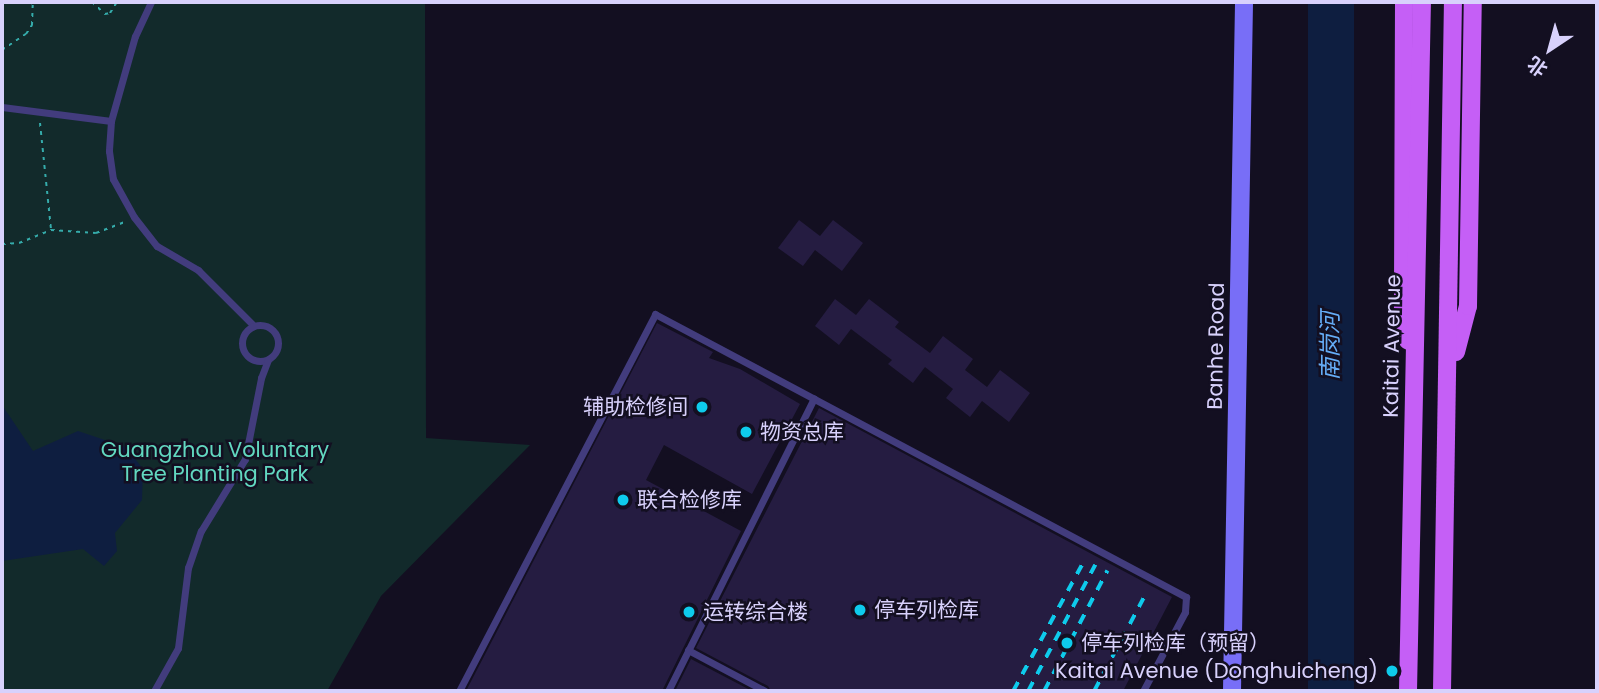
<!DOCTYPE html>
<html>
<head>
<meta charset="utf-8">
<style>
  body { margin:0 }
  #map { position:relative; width:1599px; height:693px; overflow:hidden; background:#130f21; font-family:Poppins,"Noto Sans SC",sans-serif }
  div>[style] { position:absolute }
  .green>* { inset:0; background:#122a2b }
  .water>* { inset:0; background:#0e1e40; transform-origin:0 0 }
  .building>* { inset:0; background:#251c41 }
  .path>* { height:2px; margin-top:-1px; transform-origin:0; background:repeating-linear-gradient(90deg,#35acab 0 3.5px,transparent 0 8.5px) }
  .lane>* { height:7px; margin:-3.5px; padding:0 3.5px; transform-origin:3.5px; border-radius:3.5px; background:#423c7d }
  .lane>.ring { margin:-3.5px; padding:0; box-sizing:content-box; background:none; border:7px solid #423c7d; border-radius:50% }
  .secondary>* { height:18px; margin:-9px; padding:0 9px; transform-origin:9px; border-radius:9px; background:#786ef7 }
  .primary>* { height:18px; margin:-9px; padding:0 9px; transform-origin:9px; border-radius:9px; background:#c55ff6 }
  .rail>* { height:3.5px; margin-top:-1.75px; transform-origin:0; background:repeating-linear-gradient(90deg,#0ecbec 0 10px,transparent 0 19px) }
  .dots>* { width:19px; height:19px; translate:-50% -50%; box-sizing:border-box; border:4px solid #130f21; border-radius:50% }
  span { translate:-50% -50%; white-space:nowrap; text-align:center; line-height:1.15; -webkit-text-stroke:5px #130f21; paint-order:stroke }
  .street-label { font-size:21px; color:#d8d1fc }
  .poi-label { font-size:21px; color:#d8d1fc }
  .right { translate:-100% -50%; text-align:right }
  .left { translate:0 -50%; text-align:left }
  .park-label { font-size:21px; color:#62d8c0 }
  .water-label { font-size:23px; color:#65acf6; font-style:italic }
  .frame { position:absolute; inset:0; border:4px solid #d8d1fc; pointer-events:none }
  .north { position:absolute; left:1515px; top:14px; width:70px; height:70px; -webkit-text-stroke:5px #130f21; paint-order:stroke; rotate:216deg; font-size:19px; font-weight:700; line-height:28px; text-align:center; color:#d8d1fc }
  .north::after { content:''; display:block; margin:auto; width:24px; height:32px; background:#d8d1fc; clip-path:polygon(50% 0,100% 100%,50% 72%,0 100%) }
</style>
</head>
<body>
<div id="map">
  <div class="green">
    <div style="clip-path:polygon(2px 2px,425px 2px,426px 438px,530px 445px,381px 596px,327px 691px,2px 691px)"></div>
  </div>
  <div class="water">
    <div style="left:1308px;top:2px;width:46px;height:689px"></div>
    <div style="clip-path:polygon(2px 405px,33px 451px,78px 431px,126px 447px,143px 469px,142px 500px,115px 533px,117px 551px,104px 566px,83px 549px,2px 561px)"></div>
  </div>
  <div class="building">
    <div style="clip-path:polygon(799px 220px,820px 236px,833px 220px,863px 243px,842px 271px,815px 250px,803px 266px,778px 248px)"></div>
    <div style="clip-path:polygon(835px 299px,856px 315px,869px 299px,899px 322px,895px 327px,930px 353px,943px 336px,973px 359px,965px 370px,987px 387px,1000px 370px,1030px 393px,1009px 422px,982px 401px,970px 417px,946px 398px,953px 389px,925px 367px,913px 383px,888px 364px,892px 360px,851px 329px,839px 345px,815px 326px)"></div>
    <div style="clip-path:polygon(657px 323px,713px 352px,709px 358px,740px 369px,800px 404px,752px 494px,664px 445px,646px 480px,741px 531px,662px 691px,466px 691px)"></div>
    <div style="clip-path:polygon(819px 408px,1172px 597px,1123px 691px,771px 691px,768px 686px,696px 648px)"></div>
    <div style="clip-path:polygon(691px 659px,752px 691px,675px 691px)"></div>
  </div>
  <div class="path">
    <div style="left:92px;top:2px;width:18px;rotate:43deg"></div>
    <div style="left:105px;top:14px;width:5px;rotate:-11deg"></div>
    <div style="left:110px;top:13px;width:13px;rotate:-58deg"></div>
    <div style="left:2px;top:50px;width:29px;rotate:-34deg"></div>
    <div style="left:26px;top:34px;width:11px;rotate:-56deg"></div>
    <div style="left:32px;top:25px;width:23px;rotate:-88deg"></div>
    <div style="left:40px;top:123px;width:107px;rotate:84.1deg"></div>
    <div style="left:2px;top:244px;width:17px;rotate:-3deg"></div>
    <div style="left:19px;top:243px;width:35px;rotate:-22deg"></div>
    <div style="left:51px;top:230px;width:45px;rotate:3.8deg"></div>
    <div style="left:96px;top:233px;width:30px;rotate:-21deg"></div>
  </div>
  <div class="lane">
    <div style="left:151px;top:2px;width:38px;rotate:115deg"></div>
    <div style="left:135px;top:36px;width:88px;rotate:105.8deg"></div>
    <div style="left:111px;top:121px;width:30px;rotate:94deg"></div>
    <div style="left:109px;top:151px;width:28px;rotate:82deg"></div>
    <div style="left:113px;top:179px;width:43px;rotate:61.1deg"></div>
    <div style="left:134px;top:217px;width:37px;rotate:52deg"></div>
    <div style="left:157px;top:246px;width:48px;rotate:30.3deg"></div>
    <div style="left:198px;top:270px;width:79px;rotate:45deg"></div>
    <div style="left:2px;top:107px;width:110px;rotate:7.3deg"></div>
    <div class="ring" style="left:242px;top:325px;width:29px;height:29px"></div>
    <div style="left:688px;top:650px;width:87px;rotate:28deg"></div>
    <div style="left:154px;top:691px;width:49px;rotate:-60.8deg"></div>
    <div style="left:178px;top:648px;width:81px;rotate:-82.9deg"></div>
    <div style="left:188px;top:568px;width:39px;rotate:-71deg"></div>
    <div style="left:201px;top:531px;width:84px;rotate:-58.6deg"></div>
    <div style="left:245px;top:459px;width:83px;rotate:-78.8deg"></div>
    <div style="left:261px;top:378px;width:19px;rotate:-69deg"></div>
    <div style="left:459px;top:691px;width:425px;rotate:-62.5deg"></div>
    <div style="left:655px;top:314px;width:602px;rotate:28.06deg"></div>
    <div style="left:1186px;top:597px;width:15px;rotate:94deg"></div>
    <div style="left:1185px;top:612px;width:89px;rotate:118deg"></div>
    <div style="left:668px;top:691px;width:327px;rotate:-63.5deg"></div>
  </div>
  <div class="secondary">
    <div style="left:1232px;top:691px;width:689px;rotate:-89deg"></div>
  </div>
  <div class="primary">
    <div style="left:1404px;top:2px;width:313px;rotate:90.2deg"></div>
    <div style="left:1403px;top:315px;width:26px;rotate:79deg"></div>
    <div style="left:1456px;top:352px;width:48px;rotate:-75.4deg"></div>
    <div style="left:1468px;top:306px;width:304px;rotate:-89.1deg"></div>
    <div style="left:1408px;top:691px;width:689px;rotate:-88.84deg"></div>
    <div style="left:1442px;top:691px;width:689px;rotate:-89.09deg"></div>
  </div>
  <div class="rail">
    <div style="left:1013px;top:691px;width:148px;rotate:-61.4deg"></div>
    <div style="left:1028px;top:691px;width:143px;rotate:-62deg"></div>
    <div style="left:1044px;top:691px;width:136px;rotate:-62.3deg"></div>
    <div style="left:1094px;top:691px;width:111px;rotate:-62deg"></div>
  </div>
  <div class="dots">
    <div style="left:702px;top:407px;background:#0ecbec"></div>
    <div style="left:746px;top:432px;background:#0ecbec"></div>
    <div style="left:623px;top:500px;background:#0ecbec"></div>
    <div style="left:860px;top:610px;background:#0ecbec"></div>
    <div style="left:689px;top:612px;background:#0ecbec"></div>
    <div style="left:1067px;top:643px;background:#0ecbec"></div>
    <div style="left:1392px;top:671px;background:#0ecbec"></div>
  </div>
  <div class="street-label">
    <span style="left:1216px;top:346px;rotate:-89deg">Banhe Road</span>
    <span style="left:1392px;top:346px;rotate:-89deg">Kaitai Avenue</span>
  </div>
  <div class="poi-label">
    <span class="right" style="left:688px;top:407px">辅助检修间</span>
    <span class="left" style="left:760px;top:432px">物资总库</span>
    <span class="left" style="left:637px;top:500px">联合检修库</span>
    <span class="left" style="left:874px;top:610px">停车列检库</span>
    <span class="left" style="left:703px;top:612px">运转综合楼</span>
    <span class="left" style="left:1081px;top:643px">停车列检库（预留）</span>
    <span class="right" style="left:1378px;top:671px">Kaitai Avenue (Donghuicheng)</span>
  </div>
  <div class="park-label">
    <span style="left:215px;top:462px">Guangzhou Voluntary<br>Tree Planting Park</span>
  </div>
  <div class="water-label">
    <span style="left:1330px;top:346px;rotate:-90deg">南岗河</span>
  </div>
  <div class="frame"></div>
  <div class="north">北</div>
</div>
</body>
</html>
